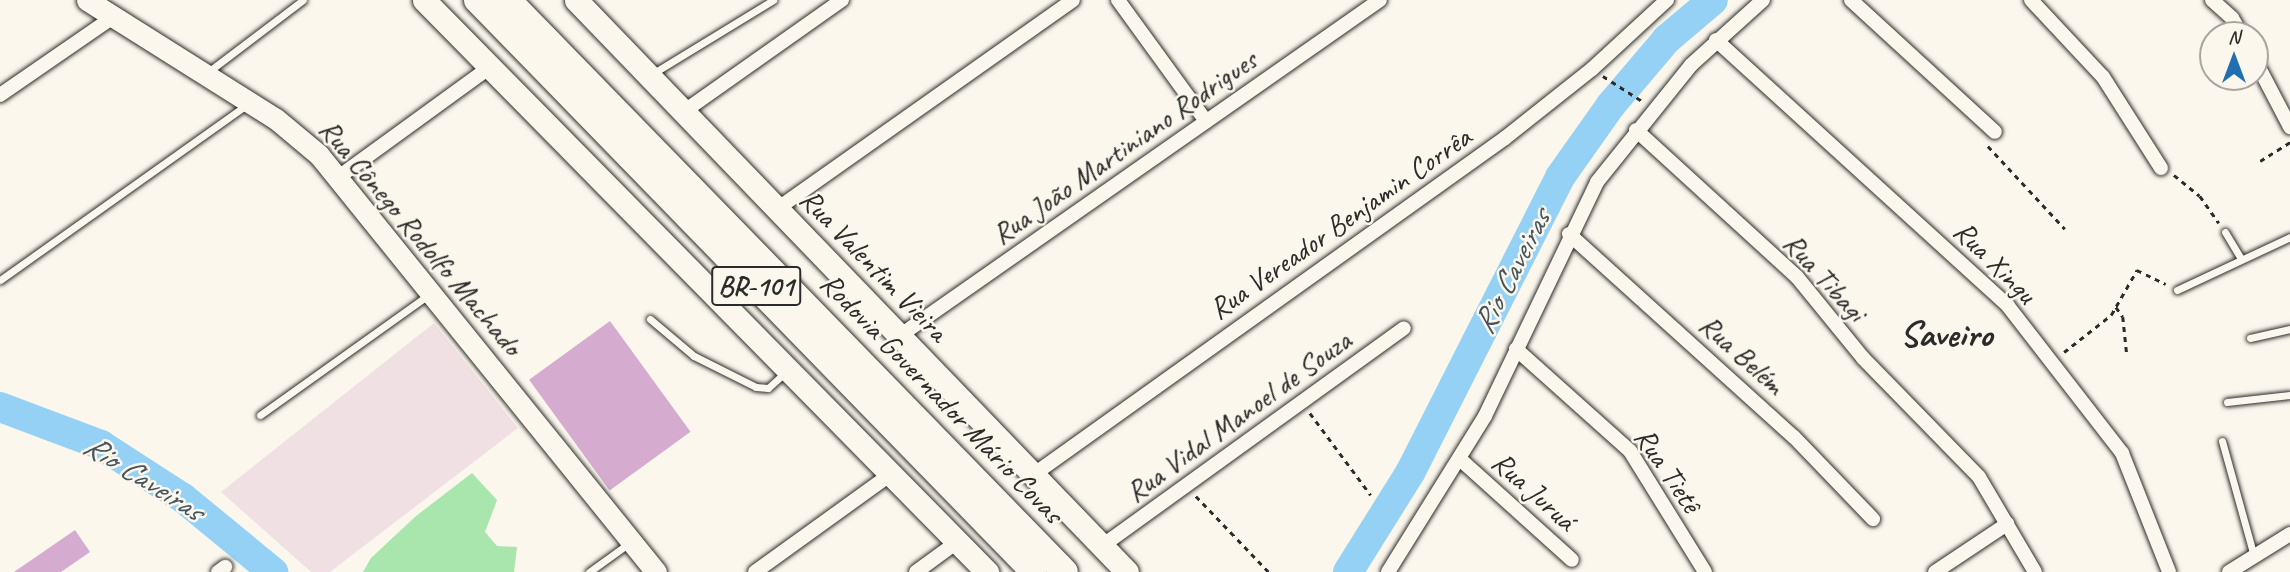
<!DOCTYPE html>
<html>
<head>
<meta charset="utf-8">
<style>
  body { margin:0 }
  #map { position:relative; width:2290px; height:572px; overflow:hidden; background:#fbf7ec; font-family:Caveat,sans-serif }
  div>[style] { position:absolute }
  .built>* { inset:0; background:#f0e0e4 }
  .green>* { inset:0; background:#a8e6ae }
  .river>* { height:30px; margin:-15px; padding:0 15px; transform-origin:15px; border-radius:15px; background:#95d1f5 }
  .building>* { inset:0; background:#d5abd0; transform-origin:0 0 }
  .path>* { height:2.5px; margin-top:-1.25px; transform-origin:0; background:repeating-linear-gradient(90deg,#2b2b2b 0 5px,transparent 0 10px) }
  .roads { filter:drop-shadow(0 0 2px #2b2b2b) drop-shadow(0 0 2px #2b2b2b) }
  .lane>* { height:7px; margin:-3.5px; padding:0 3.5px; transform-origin:3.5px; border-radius:3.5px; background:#fbf7ec }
  .street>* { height:14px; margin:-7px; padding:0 7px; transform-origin:7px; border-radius:7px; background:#fbf7ec }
  .secondary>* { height:21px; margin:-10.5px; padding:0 10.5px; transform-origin:10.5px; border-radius:10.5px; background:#fbf7ec }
  .primary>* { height:23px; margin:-11.5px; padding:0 11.5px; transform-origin:11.5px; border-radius:11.5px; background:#fbf7ec }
  .highway>* { height:26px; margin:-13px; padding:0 13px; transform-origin:13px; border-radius:13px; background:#fbf7ec }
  span { translate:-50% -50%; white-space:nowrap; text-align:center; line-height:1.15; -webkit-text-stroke:5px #fbf7ec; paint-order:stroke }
  .shield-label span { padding:2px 5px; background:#fbf7ec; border:2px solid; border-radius:5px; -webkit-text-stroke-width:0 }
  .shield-label { font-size:28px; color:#2b2b2b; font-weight:700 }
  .street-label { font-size:30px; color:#2b2b2b }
  .water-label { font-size:32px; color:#46545e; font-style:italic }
  .district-label { font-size:37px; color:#2b2b2b; font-weight:700 }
  .north { position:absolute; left:2199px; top:21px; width:70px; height:70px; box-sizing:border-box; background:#fbf7ec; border:2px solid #a8a59f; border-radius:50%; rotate:0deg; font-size:19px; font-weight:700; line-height:28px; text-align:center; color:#2b2b2b }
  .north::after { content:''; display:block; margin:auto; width:24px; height:32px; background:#1f6fb2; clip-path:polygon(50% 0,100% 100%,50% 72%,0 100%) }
</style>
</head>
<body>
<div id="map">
  <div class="built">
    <div style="clip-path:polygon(434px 323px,518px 428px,330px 572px,311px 572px,221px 492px)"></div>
  </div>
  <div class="green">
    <div style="clip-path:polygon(472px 473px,497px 500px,485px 532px,497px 546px,517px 547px,514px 572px,363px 572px,371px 558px,416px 516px)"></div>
  </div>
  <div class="river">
    <div style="left:0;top:407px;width:108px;rotate:20.6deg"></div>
    <div style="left:101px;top:445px;width:98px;rotate:32.9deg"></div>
    <div style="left:183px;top:498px;width:117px;rotate:39.4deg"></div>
    <div style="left:1348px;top:572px;width:119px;rotate:-58deg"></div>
    <div style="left:1411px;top:471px;width:330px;rotate:-63.1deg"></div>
    <div style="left:1560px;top:177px;width:88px;rotate:-54.7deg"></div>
    <div style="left:1611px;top:105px;width:87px;rotate:-49.7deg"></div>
    <div style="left:1667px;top:39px;width:60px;rotate:-40.3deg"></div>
  </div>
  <div class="building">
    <div style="left:610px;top:321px;width:137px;height:100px;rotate:54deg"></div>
    <div style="clip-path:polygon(75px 530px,90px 552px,61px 572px,14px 572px)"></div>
  </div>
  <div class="path">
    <div style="left:1603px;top:76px;width:46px;rotate:32.7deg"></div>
    <div style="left:1988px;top:146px;width:113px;rotate:47.1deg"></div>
    <div style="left:2260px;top:161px;width:36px;rotate:-32deg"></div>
    <div style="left:2174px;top:175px;width:33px;rotate:39deg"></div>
    <div style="left:2200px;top:196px;width:33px;rotate:55deg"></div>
    <div style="left:2116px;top:307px;width:12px;rotate:55deg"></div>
    <div style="left:2123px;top:317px;width:36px;rotate:84deg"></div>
    <div style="left:2064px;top:352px;width:60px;rotate:-38.2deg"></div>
    <div style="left:2111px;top:315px;width:52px;rotate:-60deg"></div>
    <div style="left:2137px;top:270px;width:32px;rotate:26deg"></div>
    <div style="left:1310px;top:413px;width:102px;rotate:53.4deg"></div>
    <div style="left:1196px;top:496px;width:105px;rotate:46.2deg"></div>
  </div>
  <div class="roads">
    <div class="lane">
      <div style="left:208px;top:72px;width:119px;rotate:-37.2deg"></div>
      <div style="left:652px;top:74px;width:142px;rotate:-31.4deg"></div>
      <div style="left:2225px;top:232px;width:29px;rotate:59deg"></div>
      <div style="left:0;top:280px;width:302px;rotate:-35.4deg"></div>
      <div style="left:2177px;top:290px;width:125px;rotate:-25.1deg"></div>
      <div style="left:650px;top:319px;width:57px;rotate:40.1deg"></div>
      <div style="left:694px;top:356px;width:69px;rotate:26.6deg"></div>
      <div style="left:756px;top:387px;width:12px;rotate:5deg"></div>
      <div style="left:768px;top:388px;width:24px;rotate:-42deg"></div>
      <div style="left:2250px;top:338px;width:41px;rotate:-12.7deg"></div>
      <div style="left:2227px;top:402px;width:63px;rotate:-6.3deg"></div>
      <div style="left:260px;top:415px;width:206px;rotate:-35.5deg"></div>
      <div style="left:2222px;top:441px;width:119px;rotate:74.5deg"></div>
      <div style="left:589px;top:572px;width:48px;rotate:-35.7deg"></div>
    </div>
    <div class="street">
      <div style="left:1118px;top:0;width:150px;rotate:54deg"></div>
      <div style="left:1851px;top:0;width:195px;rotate:42.5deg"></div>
      <div style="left:2031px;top:0;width:105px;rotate:46.9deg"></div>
      <div style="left:2103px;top:77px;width:108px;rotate:57.5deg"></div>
      <div style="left:2212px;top:0;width:27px;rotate:42deg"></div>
      <div style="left:2232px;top:18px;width:20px;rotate:60deg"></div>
      <div style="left:1716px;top:40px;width:395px;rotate:42.3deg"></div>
      <div style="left:2008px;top:306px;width:186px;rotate:52.2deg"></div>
      <div style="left:2122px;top:453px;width:128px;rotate:68.4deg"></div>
      <div style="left:2255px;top:60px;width:76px;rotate:62.4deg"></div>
      <div style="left:0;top:95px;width:137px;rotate:-34.6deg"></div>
      <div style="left:686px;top:110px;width:191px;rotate:-35.2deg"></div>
      <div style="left:1636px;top:130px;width:218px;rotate:42.4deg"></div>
      <div style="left:1797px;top:277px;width:104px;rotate:50.8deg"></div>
      <div style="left:1863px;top:358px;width:166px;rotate:45.7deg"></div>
      <div style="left:1979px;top:477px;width:110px;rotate:59.5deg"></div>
      <div style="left:340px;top:176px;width:185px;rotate:-36deg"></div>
      <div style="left:777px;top:209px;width:362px;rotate:-35.2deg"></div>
      <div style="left:1569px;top:234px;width:303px;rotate:42.1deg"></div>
      <div style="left:1794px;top:437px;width:114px;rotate:46.1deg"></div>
      <div style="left:898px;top:337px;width:588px;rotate:-34.96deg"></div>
      <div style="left:1516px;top:349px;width:153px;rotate:41.8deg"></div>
      <div style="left:1630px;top:451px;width:142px;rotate:58.2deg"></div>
      <div style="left:1461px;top:460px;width:149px;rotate:42deg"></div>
      <div style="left:1033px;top:475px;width:580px;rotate:-35.53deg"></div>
      <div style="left:1505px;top:138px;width:111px;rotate:-38.4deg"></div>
      <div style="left:1592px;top:69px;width:102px;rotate:-42.6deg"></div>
      <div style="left:1102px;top:546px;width:372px;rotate:-35.8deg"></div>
      <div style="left:218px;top:572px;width:9px;rotate:-36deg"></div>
      <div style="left:755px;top:572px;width:168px;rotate:-35.8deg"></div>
      <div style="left:916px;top:572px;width:51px;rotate:-36.2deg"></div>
      <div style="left:1388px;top:572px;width:184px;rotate:-58.1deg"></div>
      <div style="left:1485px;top:416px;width:259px;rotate:-64.4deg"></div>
      <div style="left:1597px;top:182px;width:150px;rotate:-51.2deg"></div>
      <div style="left:1691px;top:65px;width:97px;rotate:-42.1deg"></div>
      <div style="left:1935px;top:572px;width:87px;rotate:-33.7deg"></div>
      <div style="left:2229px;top:572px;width:72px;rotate:-31.9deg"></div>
    </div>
    <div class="secondary">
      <div style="left:87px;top:0;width:223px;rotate:32.2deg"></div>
      <div style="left:276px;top:119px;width:56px;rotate:39.9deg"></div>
      <div style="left:319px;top:155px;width:536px;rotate:51.06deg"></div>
    </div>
    <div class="primary">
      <div style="left:424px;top:0;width:803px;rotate:45.45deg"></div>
      <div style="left:576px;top:0;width:794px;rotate:46.07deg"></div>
    </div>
    <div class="highway">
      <div style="left:477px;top:0;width:798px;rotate:45.76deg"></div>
      <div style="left:508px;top:0;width:798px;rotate:45.76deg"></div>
    </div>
  </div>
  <div class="shield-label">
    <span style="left:756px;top:286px">BR-101</span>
  </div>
  <div class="street-label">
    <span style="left:1124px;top:147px;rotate:-35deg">Rua João Martiniano Rodrigues</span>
    <span style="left:1340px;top:223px;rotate:-35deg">Rua Vereador Benjamin Corrêa</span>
    <span style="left:421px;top:237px;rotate:50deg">Rua Cônego Rodolfo Machado</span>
    <span style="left:1995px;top:262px;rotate:45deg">Rua Xingu</span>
    <span style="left:874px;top:265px;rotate:46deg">Rua Valentim Vieira</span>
    <span style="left:1825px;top:277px;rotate:48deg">Rua Tibagi</span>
    <span style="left:1742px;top:354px;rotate:42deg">Rua Belém</span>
    <span style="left:942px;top:398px;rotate:46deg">Rodovia Governador Mário Covas</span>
    <span style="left:1238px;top:416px;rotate:-36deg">Rua Vidal Manoel de Souza</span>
    <span style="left:1668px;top:470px;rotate:56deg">Rua Tietê</span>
    <span style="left:1534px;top:491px;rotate:42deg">Rua Juruá</span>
  </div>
  <div class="water-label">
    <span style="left:1512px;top:272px;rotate:-63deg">Rio Caveiras</span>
    <span style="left:143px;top:478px;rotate:32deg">Rio Caveiras</span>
  </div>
  <div class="district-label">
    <span style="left:1946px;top:334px">Saveiro</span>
  </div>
  <div class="north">N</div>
</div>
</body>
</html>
